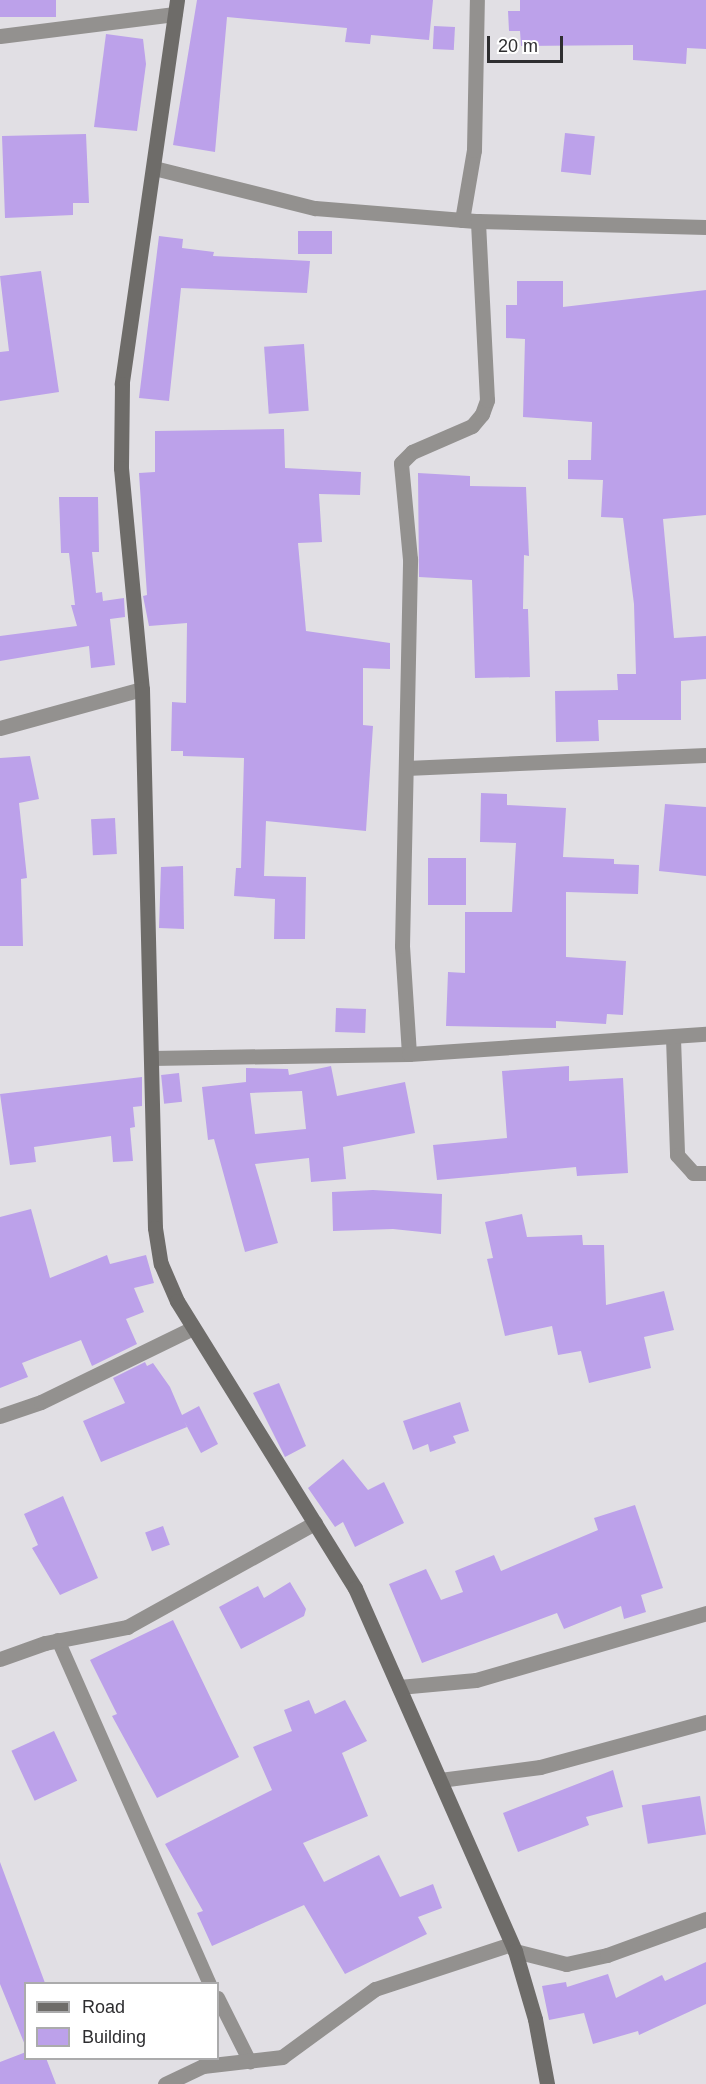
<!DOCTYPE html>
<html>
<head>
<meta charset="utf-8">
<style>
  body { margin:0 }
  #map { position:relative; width:706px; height:2084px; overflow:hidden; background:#e1dfe4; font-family:Arial,sans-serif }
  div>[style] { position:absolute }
  .building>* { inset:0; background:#bca1ea; transform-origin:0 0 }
  .lane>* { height:14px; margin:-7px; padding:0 7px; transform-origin:7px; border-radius:7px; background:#93918f }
  .street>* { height:15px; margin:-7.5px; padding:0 7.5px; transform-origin:7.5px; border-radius:7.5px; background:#93918f }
  .secondary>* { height:15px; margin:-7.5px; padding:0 7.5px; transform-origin:7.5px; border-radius:7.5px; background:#6e6c69 }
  span { translate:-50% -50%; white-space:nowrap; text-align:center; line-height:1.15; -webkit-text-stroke:6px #fff; paint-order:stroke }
  .legend { position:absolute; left:24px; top:1982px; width:195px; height:78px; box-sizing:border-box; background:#fff; border:2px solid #ababac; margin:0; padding:8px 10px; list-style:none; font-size:18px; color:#2e2e30 }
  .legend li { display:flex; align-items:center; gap:12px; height:30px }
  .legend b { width:30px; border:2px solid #ababac }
  .scale { position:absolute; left:487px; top:36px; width:76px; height:27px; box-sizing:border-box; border:3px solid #2e2e30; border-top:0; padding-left:8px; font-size:18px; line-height:21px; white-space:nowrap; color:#2e2e30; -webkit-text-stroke:4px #fff; paint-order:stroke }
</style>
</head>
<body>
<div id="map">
  <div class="building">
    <div style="left:0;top:0;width:56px;height:17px"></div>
    <div style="clip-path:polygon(197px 0,433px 0,429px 40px,371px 35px,370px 44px,345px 42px,347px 28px,227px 17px,215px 152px,173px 145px)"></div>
    <div style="clip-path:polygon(520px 0,706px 0,706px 49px,687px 48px,686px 64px,633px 60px,633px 45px,521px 46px,520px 31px,509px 31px,508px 11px,520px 11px)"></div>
    <div style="left:434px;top:26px;width:21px;height:23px;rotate:3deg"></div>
    <div style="clip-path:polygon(106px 34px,143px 39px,146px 64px,137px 131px,94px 127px)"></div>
    <div style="left:565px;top:133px;width:30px;height:39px;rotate:6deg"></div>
    <div style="clip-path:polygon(86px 134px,89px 203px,73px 203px,73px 215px,5px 218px,2px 136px)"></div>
    <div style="left:298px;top:231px;width:34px;height:23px"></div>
    <div style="clip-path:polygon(159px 236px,183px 239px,182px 248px,214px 252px,213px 256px,310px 261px,307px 293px,181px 288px,169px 401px,139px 398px)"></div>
    <div style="clip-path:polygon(41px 271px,59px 392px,0 401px,0 352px,9px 351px,0 276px)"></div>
    <div style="clip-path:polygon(517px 281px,563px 281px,563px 307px,706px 290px,706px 515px,663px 519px,674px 638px,706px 636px,706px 679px,681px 681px,681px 720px,598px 720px,599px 741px,556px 742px,555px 691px,618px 690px,617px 674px,636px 674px,634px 604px,623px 518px,601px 517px,603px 480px,568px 479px,568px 460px,591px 460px,592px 422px,523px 417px,525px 339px,506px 338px,506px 305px,517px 305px)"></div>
    <div style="left:304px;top:344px;width:67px;height:40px;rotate:86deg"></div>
    <div style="clip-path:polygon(284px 429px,285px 468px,361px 472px,360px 495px,319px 494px,322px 542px,298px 543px,306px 631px,390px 643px,390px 669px,363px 668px,363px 725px,373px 726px,366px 831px,266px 821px,264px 876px,306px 877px,305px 939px,274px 939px,275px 899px,234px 896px,236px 868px,241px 868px,244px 758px,183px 756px,183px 751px,171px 751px,172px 702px,186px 703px,187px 623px,149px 626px,143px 596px,147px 595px,139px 473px,155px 472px,155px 431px)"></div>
    <div style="clip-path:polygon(418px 473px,470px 476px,470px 486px,526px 487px,529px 556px,524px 555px,523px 609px,528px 609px,530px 677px,475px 678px,472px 580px,419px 577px)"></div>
    <div style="clip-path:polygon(59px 497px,98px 497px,99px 552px,92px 552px,96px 593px,102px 592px,103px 601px,124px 598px,125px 617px,110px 619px,115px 665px,91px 668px,89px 646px,0 661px,0 636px,77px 626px,71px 605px,75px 605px,69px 553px,61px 553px)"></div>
    <div style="clip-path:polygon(30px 756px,39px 799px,19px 803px,27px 878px,21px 879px,23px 946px,0 946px,0 758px)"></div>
    <div style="clip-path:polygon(481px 793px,507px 794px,507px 805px,566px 808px,563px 857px,614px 859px,614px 864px,639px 865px,638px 894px,566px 892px,566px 957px,626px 961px,623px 1015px,607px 1014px,606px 1024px,556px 1021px,556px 1028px,446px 1026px,448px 972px,465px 973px,465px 912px,512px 912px,516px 843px,480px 842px)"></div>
    <div style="clip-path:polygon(665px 804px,706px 807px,706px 876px,659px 871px)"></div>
    <div style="left:115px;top:818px;width:36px;height:24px;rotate:87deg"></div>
    <div style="left:428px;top:858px;width:38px;height:47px"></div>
    <div style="clip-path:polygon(183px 866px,184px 929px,159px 928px,161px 867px)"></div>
    <div style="left:336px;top:1008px;width:30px;height:24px;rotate:2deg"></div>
    <div style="clip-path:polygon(evenodd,331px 1066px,337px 1096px,405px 1082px,415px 1133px,343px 1147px,346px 1179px,311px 1182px,309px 1158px,255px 1164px,278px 1243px,245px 1252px,214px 1139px,208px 1140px,202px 1087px,246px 1082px,246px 1068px,288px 1069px,289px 1075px,331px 1066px,302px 1091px,306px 1129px,255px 1134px,250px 1093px,302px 1091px)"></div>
    <div style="clip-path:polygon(569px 1066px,569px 1081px,623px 1078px,628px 1173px,577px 1176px,576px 1167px,437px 1180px,433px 1145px,507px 1138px,502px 1071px)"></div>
    <div style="left:179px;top:1073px;width:29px;height:18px;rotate:84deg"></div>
    <div style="clip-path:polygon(142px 1077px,142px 1106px,133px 1107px,135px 1127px,130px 1128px,133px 1161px,113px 1162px,111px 1136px,34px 1147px,36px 1162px,10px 1165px,0 1094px)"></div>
    <div style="clip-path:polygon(373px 1190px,442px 1194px,441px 1234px,393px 1229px,333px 1231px,332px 1192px)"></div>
    <div style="clip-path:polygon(31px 1209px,50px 1278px,107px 1255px,110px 1264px,146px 1255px,154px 1283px,134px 1288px,144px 1312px,126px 1319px,137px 1344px,92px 1366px,81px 1340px,22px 1363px,28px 1377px,0 1388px,0 1217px)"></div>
    <div style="clip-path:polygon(522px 1214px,527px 1237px,582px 1235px,583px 1245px,604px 1245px,606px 1305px,664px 1291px,674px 1330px,644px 1337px,651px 1368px,589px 1383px,581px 1351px,558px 1355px,552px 1326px,505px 1336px,487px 1259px,493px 1258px,485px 1222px)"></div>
    <div style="clip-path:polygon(145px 1362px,147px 1366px,153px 1363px,170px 1387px,182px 1415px,199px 1406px,218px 1444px,201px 1453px,184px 1421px,187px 1427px,101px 1462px,83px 1421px,125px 1403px,113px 1378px)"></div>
    <div style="clip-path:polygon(279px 1383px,306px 1446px,285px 1457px,253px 1393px)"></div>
    <div style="clip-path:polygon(460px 1402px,469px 1431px,453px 1436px,456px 1443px,430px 1452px,428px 1444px,413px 1450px,403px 1421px)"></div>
    <div style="clip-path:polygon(343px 1459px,368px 1490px,384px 1482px,404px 1523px,355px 1547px,343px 1522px,335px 1527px,308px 1488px)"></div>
    <div style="clip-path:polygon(63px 1496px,98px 1578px,60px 1595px,32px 1548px,38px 1545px,24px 1514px)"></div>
    <div style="clip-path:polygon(635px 1505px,663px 1588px,641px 1595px,646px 1612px,624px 1619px,621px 1606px,564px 1629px,557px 1613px,422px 1663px,389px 1584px,426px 1569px,441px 1600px,463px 1592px,455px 1571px,494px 1555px,501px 1571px,598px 1530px,594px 1518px)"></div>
    <div style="left:163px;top:1526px;width:20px;height:19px;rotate:70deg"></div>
    <div style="clip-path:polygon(290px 1582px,306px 1609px,304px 1616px,241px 1649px,219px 1607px,258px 1586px,264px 1598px)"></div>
    <div style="clip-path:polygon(173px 1620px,239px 1757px,157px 1798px,112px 1716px,117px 1714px,90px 1660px)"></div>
    <div style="clip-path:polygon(309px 1700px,315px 1714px,345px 1700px,367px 1741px,342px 1753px,368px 1816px,303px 1843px,324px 1882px,379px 1855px,400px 1897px,433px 1884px,442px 1908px,418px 1917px,427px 1934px,345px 1974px,304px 1905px,212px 1946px,197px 1913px,203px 1911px,165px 1844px,272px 1790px,253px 1747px,292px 1731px,284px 1710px)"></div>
    <div style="left:54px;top:1731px;width:55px;height:47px;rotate:65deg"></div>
    <div style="clip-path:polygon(613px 1770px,623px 1807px,586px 1817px,589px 1825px,518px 1852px,503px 1813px)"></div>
    <div style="left:700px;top:1796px;width:39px;height:59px;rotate:81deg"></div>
    <div style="clip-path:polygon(0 1862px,45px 1983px,26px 1983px,25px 2045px,0 1984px)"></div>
    <div style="clip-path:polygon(706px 1962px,706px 2004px,639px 2035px,638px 2031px,593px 2044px,584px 2013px,549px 2020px,542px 1986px,566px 1982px,567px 1987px,608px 1974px,616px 1998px,662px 1975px,665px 1981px)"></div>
    <div style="clip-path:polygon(26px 2052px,26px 2058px,46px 2058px,56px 2084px,0 2084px,0 2062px)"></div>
  </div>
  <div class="lane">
    <div style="left:58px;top:1640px;width:376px;rotate:66.2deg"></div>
    <div style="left:218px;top:1998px;width:72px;rotate:63.4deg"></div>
  </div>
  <div class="street">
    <div style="left:0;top:36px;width:176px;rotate:-7.2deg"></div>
    <div style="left:154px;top:168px;width:166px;rotate:14deg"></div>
    <div style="left:315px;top:208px;width:164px;rotate:4.6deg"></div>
    <div style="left:478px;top:221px;width:228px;rotate:1.5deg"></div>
    <div style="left:462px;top:220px;width:71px;rotate:-80.3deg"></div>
    <div style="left:474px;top:150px;width:150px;rotate:-88.9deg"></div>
    <div style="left:0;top:728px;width:147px;rotate:-15.4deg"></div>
    <div style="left:406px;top:768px;width:300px;rotate:-2.5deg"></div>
    <div style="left:673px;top:1038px;width:117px;rotate:88deg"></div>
    <div style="left:677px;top:1155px;width:24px;rotate:48deg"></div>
    <div style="left:693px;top:1173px;width:13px"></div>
    <div style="left:409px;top:1054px;width:108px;rotate:-93.7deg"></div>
    <div style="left:402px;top:946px;width:387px;rotate:-88.8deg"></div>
    <div style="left:410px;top:559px;width:96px;rotate:-95.4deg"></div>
    <div style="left:401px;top:463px;width:16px;rotate:-45deg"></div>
    <div style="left:412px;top:452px;width:65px;rotate:-23.4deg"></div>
    <div style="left:472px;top:426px;width:16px;rotate:-50deg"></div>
    <div style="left:482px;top:414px;width:15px;rotate:-70deg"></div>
    <div style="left:487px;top:400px;width:179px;rotate:-92.9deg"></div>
    <div style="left:151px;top:1058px;width:258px;rotate:-0.9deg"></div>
    <div style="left:409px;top:1054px;width:298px;rotate:-3.9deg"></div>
    <div style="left:0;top:1416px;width:43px;rotate:-18.9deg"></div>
    <div style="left:41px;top:1402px;width:169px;rotate:-26deg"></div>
    <div style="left:0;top:1659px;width:48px;rotate:-19.6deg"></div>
    <div style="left:45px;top:1643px;width:84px;rotate:-11deg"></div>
    <div style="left:127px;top:1627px;width:215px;rotate:-29deg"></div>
    <div style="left:399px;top:1687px;width:77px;rotate:-5.2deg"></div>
    <div style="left:476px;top:1680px;width:240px;rotate:-16.2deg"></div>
    <div style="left:440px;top:1780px;width:101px;rotate:-7.4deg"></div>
    <div style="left:540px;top:1767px;width:172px;rotate:-15.2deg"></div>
    <div style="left:515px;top:1951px;width:53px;rotate:14.3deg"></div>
    <div style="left:566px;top:1964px;width:42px;rotate:-12.4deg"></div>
    <div style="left:607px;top:1955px;width:105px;rotate:-20deg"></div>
    <div style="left:165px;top:2084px;width:42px;rotate:-25.3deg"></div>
    <div style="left:203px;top:2066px;width:80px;rotate:-6.5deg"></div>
    <div style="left:282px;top:2057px;width:115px;rotate:-36.2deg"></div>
    <div style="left:375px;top:1989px;width:143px;rotate:-18.3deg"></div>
  </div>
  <div class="secondary">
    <div style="left:177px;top:0;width:388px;rotate:98.2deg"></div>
    <div style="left:122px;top:384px;width:84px;rotate:90.7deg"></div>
    <div style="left:121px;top:468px;width:222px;rotate:84.6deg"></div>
    <div style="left:142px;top:689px;width:539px;rotate:88.62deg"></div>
    <div style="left:155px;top:1228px;width:36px;rotate:81deg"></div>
    <div style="left:161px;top:1264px;width:40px;rotate:66.6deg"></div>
    <div style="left:177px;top:1301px;width:338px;rotate:58.2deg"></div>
    <div style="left:355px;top:1588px;width:397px;rotate:66.2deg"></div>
    <div style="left:515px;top:1951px;width:71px;rotate:73.6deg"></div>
    <div style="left:535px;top:2019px;width:66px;rotate:79.5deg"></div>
  </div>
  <ul class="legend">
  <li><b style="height:8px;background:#6e6c69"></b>Road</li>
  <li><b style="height:16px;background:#bca1ea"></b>Building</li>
  </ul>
  <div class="scale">20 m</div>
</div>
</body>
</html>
